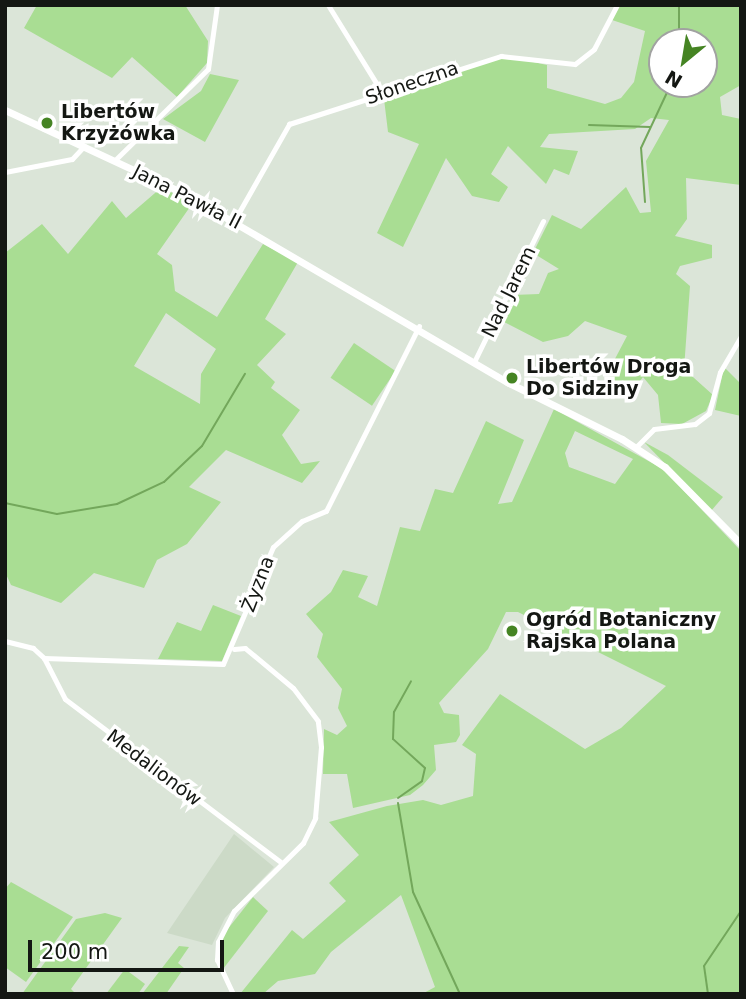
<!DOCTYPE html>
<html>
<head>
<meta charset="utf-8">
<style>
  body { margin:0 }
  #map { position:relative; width:746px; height:999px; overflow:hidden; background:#dbe5d8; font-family:"DejaVu Sans",sans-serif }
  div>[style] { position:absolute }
  .built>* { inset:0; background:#ccdac7 }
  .green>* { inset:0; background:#a9dd93; transform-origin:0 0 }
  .stream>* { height:2px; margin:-1px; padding:0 1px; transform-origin:1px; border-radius:1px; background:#73a75b }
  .street>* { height:5px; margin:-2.5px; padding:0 2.5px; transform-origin:2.5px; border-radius:2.5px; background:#fff }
  .secondary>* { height:7px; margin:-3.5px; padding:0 3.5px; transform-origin:3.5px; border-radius:3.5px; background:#fff }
  .dots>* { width:19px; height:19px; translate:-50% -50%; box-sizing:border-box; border:4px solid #fff; border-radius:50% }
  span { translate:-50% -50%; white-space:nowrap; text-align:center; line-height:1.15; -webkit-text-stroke:7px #fff; paint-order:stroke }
  .street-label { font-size:19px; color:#141713 }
  .poi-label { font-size:19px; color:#141713; font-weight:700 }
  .left { translate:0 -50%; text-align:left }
  .frame { position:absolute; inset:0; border:7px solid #141713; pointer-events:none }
  .north { position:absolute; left:648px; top:28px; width:70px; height:70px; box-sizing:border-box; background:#fff; border:2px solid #a1a2a1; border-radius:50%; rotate:210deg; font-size:19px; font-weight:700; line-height:28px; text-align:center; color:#141713 }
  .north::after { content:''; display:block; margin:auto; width:24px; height:32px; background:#458423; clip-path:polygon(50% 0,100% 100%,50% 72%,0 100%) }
  .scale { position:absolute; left:28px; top:940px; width:196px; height:32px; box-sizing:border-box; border:4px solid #141713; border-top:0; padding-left:9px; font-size:21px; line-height:24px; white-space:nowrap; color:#141713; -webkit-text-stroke:5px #fff; paint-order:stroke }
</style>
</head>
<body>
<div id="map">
  <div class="built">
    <div style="clip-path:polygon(234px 834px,274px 867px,225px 918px,212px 945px,167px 933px)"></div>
  </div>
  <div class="green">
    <div style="clip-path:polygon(37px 5px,185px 5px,208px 41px,207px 63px,177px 97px,132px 57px,112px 78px,24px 28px)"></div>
    <div style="clip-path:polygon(evenodd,620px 5px,741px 5px,741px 85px,720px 97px,722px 115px,741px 119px,741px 185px,686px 178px,687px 219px,675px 236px,712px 245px,712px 258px,680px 266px,676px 274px,690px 286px,684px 369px,713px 395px,706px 411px,682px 424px,661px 423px,658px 395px,643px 377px,630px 394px,607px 374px,627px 336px,585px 321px,568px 336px,543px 342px,500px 320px,513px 295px,539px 294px,548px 273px,559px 269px,533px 253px,552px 215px,581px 229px,626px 187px,640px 213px,651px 212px,646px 161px,669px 120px,651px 118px,635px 129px,549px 134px,540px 147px,578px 151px,569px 175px,554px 169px,546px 184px,508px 146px,491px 174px,508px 187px,499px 202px,472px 196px,446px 158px,403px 247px,377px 233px,419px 144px,388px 132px,384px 99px,494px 59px,515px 58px,547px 65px,547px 88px,605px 104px,621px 98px,634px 82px,645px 31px,612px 20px,620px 5px,662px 42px,704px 42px,704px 84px,662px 84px,662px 42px)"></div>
    <div style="clip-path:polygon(210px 74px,239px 80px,205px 142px,163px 119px,201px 91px)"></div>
    <div style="clip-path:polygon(evenodd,162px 187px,192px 204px,157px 254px,172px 265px,175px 291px,217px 317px,263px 244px,298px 262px,265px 319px,286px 334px,257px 365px,275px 382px,271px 388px,300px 410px,282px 435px,301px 464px,320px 461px,302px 483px,226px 450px,189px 487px,221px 502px,187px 544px,157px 560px,144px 588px,94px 573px,61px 603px,11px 585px,5px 572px,5px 253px,42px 224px,68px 254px,112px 201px,126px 218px,162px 187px,166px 313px,216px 349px,201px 374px,200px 404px,134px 366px,166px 313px)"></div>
    <div style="left:354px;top:343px;width:50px;height:42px;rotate:34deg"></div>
    <div style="clip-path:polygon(724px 367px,741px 384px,741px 416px,715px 410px)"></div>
    <div style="clip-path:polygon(evenodd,554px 409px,663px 469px,741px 551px,741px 994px,422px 994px,435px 987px,401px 895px,331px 952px,315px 974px,278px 981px,263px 994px,240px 994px,292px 930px,303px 939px,346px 901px,329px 883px,359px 855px,329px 822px,387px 806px,423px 800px,441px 805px,473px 796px,476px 754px,462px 745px,500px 694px,585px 749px,621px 728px,666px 686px,518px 612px,506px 612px,488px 649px,439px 703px,444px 713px,459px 715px,460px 735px,456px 742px,434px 745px,436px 770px,423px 785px,410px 795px,353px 808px,347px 774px,323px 774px,324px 729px,337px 735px,347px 726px,338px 708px,342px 689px,317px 657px,323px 634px,306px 614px,331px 592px,343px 570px,368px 576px,358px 597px,377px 606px,400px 527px,420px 531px,435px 489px,453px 493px,486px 421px,524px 440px,498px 504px,512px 502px,554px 409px,575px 431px,633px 459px,615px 484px,569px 467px,565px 453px,575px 431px)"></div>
    <div style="clip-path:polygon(644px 442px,668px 455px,723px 497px,711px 511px)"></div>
    <div style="clip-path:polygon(213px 605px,241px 616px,222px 661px,158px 659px,177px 622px,201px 631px)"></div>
    <div style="clip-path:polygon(11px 882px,73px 917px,26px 982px,5px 967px,5px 889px)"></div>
    <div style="clip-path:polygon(253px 897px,268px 911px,223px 969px,223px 935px)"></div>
    <div style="clip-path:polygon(105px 913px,122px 918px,71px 989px,76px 994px,22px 994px,76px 919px)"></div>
    <div style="clip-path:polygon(179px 946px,189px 947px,178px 963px,184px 968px,166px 994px,142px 994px)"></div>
    <div style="clip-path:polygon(125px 969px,145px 984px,138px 994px,106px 994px)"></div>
  </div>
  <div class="stream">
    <div style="left:679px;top:42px;width:37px;rotate:-90deg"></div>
    <div style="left:589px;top:125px;width:61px;rotate:1.9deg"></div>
    <div style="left:645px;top:202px;width:54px;rotate:-94.2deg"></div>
    <div style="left:641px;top:148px;width:71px;rotate:-64.9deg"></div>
    <div style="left:5px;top:503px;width:53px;rotate:11.9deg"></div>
    <div style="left:57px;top:514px;width:61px;rotate:-9.5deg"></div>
    <div style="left:117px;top:504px;width:52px;rotate:-25.1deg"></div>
    <div style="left:164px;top:482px;width:52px;rotate:-43.5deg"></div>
    <div style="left:202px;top:446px;width:84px;rotate:-59.2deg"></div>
    <div style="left:398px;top:798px;width:29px;rotate:-35deg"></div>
    <div style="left:422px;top:781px;width:13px;rotate:-77deg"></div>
    <div style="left:425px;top:768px;width:43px;rotate:-137.8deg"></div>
    <div style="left:393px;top:739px;width:27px;rotate:-88deg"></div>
    <div style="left:394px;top:712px;width:35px;rotate:-61deg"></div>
    <div style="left:398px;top:803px;width:90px;rotate:80.4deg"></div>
    <div style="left:413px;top:892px;width:112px;rotate:65.3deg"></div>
    <div style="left:708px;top:994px;width:28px;rotate:-98deg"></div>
    <div style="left:704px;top:966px;width:66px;rotate:-56.1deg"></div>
  </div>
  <div class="street">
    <div style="left:328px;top:5px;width:105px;rotate:58.3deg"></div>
    <div style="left:115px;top:160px;width:130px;rotate:-44.4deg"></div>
    <div style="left:208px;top:69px;width:65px;rotate:-82deg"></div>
    <div style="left:5px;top:172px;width:68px;rotate:-11deg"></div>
    <div style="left:72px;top:159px;width:18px;rotate:-47deg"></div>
    <div style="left:234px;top:221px;width:112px;rotate:-60.4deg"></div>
    <div style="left:289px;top:124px;width:223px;rotate:-17.8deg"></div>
    <div style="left:501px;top:56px;width:74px;rotate:6.2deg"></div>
    <div style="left:575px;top:64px;width:24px;rotate:-38deg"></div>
    <div style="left:594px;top:49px;width:50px;rotate:-62.4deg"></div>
    <div style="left:474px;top:362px;width:157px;rotate:-63.9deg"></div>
    <div style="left:636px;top:447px;width:25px;rotate:-45deg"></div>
    <div style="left:654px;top:429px;width:41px;rotate:-7deg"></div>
    <div style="left:695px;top:424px;width:18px;rotate:-38deg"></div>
    <div style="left:709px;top:413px;width:42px;rotate:-75deg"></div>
    <div style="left:720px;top:372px;width:42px;rotate:-59.7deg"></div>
    <div style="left:5px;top:641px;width:29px;rotate:14deg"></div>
    <div style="left:33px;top:648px;width:15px;rotate:42deg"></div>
    <div style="left:44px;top:658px;width:179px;rotate:1.9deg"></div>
    <div style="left:223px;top:664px;width:127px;rotate:-66.9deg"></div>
    <div style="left:273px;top:547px;width:39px;rotate:-42deg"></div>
    <div style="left:302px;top:521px;width:26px;rotate:-23deg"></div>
    <div style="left:326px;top:511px;width:207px;rotate:-63.3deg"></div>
    <div style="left:44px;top:658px;width:46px;rotate:62.9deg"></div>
    <div style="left:65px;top:699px;width:272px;rotate:37.1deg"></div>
    <div style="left:233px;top:994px;width:38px;rotate:-115deg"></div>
    <div style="left:217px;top:960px;width:18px;rotate:-87deg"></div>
    <div style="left:218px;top:942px;width:35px;rotate:-63deg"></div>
    <div style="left:234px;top:911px;width:97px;rotate:-44.6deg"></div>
    <div style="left:303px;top:843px;width:28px;rotate:-64deg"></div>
    <div style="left:315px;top:818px;width:71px;rotate:-85.2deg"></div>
    <div style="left:321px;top:747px;width:26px;rotate:-97deg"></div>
    <div style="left:318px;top:721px;width:41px;rotate:-127.1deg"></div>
    <div style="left:293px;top:688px;width:62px;rotate:-140.2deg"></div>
    <div style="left:245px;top:648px;width:11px;rotate:175deg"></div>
  </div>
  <div class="secondary">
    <div style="left:5px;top:110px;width:201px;rotate:25deg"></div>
    <div style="left:187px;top:195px;width:371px;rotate:30.3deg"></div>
    <div style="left:507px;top:382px;width:128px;rotate:26.4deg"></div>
    <div style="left:622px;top:439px;width:51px;rotate:33.1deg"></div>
    <div style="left:665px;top:467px;width:108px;rotate:45.4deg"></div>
  </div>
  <div class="dots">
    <div style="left:47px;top:123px;background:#458423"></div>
    <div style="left:512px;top:378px;background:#458423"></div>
    <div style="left:512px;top:631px;background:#458423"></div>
  </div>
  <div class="street-label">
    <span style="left:412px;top:83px;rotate:-19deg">Słoneczna</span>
    <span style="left:187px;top:197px;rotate:27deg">Jana Pawła II</span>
    <span style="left:509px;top:292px;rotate:-64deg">Nad Jarem</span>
    <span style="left:258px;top:584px;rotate:-69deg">Żyzna</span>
    <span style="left:154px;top:768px;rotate:37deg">Medalionów</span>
  </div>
  <div class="poi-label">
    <span class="left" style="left:61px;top:123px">Libertów<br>Krzyżówka</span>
    <span class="left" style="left:526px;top:378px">Libertów Droga<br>Do Sidziny</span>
    <span class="left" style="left:526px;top:631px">Ogród Botaniczny<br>Rajska Polana</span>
  </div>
  <div class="frame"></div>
  <div class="north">N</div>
  <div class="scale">200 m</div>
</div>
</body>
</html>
